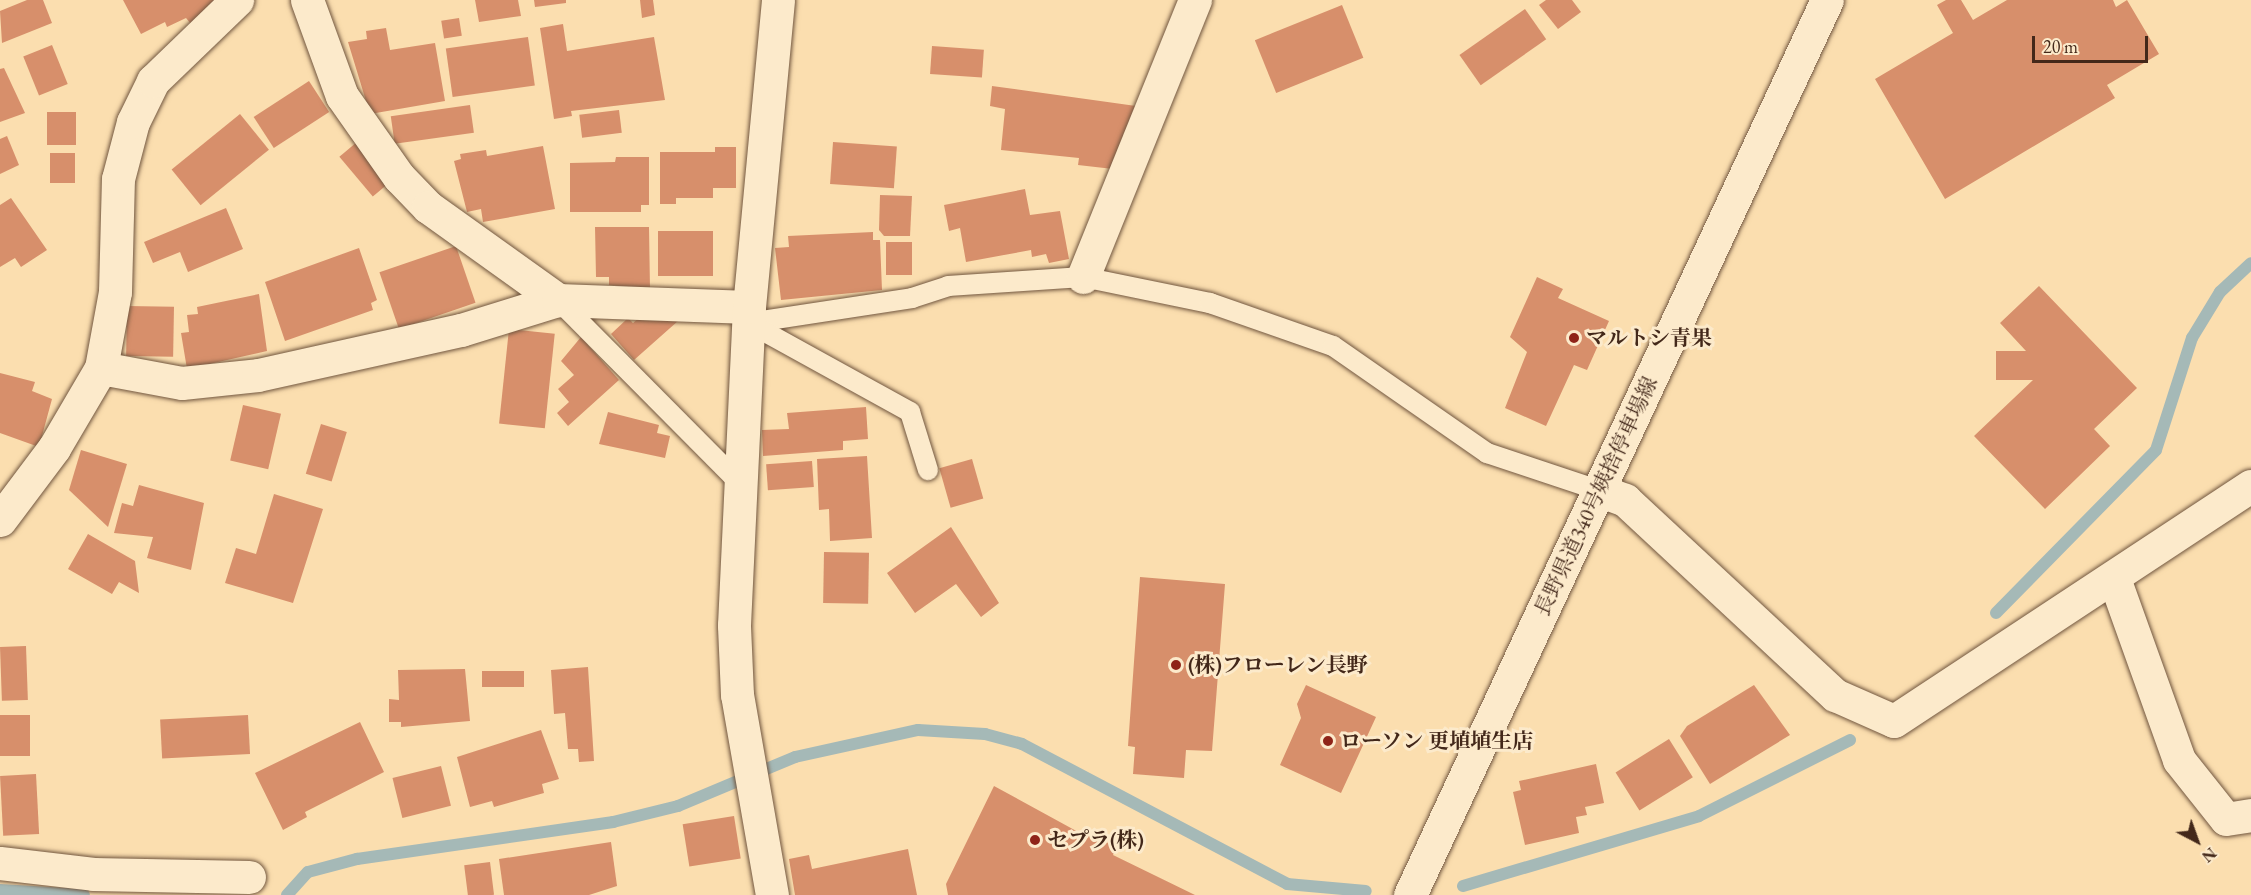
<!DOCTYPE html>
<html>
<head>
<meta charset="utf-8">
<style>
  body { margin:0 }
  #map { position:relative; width:2251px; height:895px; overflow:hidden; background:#fbdeaf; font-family:"EB Garamond","Noto Serif JP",serif }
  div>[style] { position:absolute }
  .stream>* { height:12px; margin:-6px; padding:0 6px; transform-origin:6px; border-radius:6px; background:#a5b9b7 }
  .building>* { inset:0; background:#d78f6b; transform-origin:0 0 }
  .roads { filter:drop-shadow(0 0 2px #71563f) drop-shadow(0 0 2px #71563f) }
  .service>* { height:20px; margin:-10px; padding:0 10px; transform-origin:10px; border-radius:10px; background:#fceacb }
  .minor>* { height:33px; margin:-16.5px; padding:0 16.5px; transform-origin:16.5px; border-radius:16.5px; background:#fceacb }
  .secondary>* { height:33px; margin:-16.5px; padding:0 16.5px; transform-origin:16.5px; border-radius:16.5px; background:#fceacb }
  .dots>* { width:16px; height:16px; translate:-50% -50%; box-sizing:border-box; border:3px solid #fceacb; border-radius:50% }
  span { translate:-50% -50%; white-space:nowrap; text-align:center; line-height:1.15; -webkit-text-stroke:6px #fceacb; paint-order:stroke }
  .poi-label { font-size:21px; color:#43281a; font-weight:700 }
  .left { translate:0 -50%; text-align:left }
  .street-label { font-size:21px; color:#43281a }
  .north { position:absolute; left:2167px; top:811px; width:60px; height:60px; -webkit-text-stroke:4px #fceacb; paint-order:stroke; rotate:139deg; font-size:16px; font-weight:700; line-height:24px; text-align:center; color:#43281a }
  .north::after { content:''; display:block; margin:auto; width:21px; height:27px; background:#43281a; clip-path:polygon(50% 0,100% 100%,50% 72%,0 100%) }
  .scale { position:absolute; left:2032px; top:36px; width:116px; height:27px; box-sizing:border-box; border:3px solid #43281a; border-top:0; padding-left:8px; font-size:18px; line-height:21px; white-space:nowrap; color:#43281a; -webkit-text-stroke:4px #fceacb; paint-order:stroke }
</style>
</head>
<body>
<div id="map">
  <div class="stream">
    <div style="left:1996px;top:613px;width:228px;rotate:-45.5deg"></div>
    <div style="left:2156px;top:450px;width:118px;rotate:-72.2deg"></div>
    <div style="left:2192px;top:338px;width:54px;rotate:-58.7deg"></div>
    <div style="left:2220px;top:292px;width:42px;rotate:-43.1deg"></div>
    <div style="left:1463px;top:886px;width:246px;rotate:-16.5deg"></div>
    <div style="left:1699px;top:816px;width:169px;rotate:-26.7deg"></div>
    <div style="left:0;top:890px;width:84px;rotate:3.4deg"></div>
    <div style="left:287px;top:895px;width:31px;rotate:-48deg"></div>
    <div style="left:308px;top:872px;width:51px;rotate:-14.9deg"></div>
    <div style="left:357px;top:859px;width:259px;rotate:-8.2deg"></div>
    <div style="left:613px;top:822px;width:67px;rotate:-13.8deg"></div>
    <div style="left:678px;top:806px;width:127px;rotate:-22.7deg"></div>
    <div style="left:795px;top:757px;width:126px;rotate:-12.4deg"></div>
    <div style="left:918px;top:730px;width:67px;rotate:3.4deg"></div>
    <div style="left:985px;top:734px;width:38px;rotate:15deg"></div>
    <div style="left:1022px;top:744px;width:300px;rotate:27.8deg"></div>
    <div style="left:1287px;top:884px;width:79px;rotate:5.1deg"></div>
  </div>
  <div class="building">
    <div style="clip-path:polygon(27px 0,43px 0,52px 23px,2px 43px,0 11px)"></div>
    <div style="clip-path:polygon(123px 0,216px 0,191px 24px,186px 18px,167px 27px,165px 22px,141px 34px)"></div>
    <div style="clip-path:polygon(475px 0,518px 0,521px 16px,479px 22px)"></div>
    <div style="clip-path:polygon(534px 0,566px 0,566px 3px,535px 7px)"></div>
    <div style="clip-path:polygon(640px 0,653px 0,655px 15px,642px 18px)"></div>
    <div style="clip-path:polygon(1546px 0,1572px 0,1581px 12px,1558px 29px,1539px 5px)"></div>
    <div style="clip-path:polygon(1946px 0,1961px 0,1973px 20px,2007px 0,2113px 0,2116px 7px,2127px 0,2159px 54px,2107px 85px,2115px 98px,1945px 199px,1875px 79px,1953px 33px,1937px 5px)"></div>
    <div style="left:1342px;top:5px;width:57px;height:94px;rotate:68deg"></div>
    <div style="left:1525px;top:9px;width:37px;height:80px;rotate:55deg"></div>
    <div style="left:459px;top:18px;width:18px;height:18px;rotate:81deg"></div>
    <div style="clip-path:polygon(563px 24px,567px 51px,654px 37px,665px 100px,571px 111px,572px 116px,554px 119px,540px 28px)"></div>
    <div style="clip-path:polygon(386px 28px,390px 50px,435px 43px,445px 101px,370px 114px,348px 42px,367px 39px,366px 31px)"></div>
    <div style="left:528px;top:37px;width:49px;height:83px;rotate:82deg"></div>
    <div style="left:52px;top:45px;width:42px;height:31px;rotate:68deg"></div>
    <div style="left:932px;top:46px;width:52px;height:28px;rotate:4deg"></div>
    <div style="clip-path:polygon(4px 68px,25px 113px,0 122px,0 69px)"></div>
    <div style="left:309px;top:81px;width:37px;height:66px;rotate:57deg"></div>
    <div style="clip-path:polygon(992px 86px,1136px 106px,1113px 169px,1078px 165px,1079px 158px,1001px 150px,1005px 109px,990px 106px)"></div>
    <div style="left:470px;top:105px;width:28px;height:80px;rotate:82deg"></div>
    <div style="left:619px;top:110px;width:23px;height:40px;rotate:83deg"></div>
    <div style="left:47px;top:112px;width:29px;height:33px"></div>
    <div style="left:240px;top:114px;width:46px;height:88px;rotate:51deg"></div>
    <div style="clip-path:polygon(7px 136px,19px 165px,0 174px,0 139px)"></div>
    <div style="left:357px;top:142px;width:52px;height:23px;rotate:50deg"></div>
    <div style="left:833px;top:142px;width:64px;height:42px;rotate:4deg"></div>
    <div style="clip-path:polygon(543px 146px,555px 209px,483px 222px,481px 209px,467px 212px,454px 161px,461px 159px,460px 154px,486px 150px,487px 156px)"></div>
    <div style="clip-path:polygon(715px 147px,736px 147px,736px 188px,713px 188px,713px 198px,676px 198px,676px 204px,660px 204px,660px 152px,715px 152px)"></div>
    <div style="left:50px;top:153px;width:25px;height:30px"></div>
    <div style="clip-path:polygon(616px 157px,649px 157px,649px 205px,641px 205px,641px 212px,570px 212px,570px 163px,615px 162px)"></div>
    <div style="clip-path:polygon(1025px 189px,1030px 215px,1060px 211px,1069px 259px,1049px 263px,1046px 254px,1032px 257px,1031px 250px,966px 262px,960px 228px,949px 231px,944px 205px)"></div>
    <div style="clip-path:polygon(880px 195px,912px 196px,910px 236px,884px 236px,879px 230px)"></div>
    <div style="clip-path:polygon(11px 198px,47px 250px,21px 267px,15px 258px,0 267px,0 205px)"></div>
    <div style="clip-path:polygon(226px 208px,243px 249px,188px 272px,180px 252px,153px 263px,144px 242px)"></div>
    <div style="clip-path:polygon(595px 227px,649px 227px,650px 289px,609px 285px,609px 277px,596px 277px)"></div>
    <div style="left:713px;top:231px;width:45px;height:55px;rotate:90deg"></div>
    <div style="clip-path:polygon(873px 232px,873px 240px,880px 240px,882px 290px,781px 300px,775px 248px,789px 247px,788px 236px)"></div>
    <div style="left:912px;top:242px;width:33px;height:26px;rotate:90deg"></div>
    <div style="left:456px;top:246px;width:60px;height:81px;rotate:71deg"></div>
    <div style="clip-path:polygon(359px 248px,377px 300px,371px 303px,373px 310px,285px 341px,265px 282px)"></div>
    <div style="clip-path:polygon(1537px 277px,1563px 289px,1558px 298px,1609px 321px,1587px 370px,1574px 365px,1546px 426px,1505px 408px,1527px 352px,1510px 337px)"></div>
    <div style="clip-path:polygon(2039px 286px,2137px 388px,2094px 429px,2110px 446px,2045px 509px,1974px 436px,2033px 380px,1996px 380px,1996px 351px,2026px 351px,2000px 323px)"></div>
    <div style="clip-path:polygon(259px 294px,267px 351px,187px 369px,181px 333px,189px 332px,187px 315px,198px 314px,197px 307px)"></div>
    <div style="left:127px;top:306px;width:47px;height:50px;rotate:1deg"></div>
    <div style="clip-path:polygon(640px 317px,678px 321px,634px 360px,611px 334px,628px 318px,633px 323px)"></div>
    <div style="left:509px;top:329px;width:46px;height:95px;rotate:6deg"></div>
    <div style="clip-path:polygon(581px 337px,619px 380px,568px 426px,557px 413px,569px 402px,558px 389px,574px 375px,561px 361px)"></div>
    <div style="clip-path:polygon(0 373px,35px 382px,32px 391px,52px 399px,39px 447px,0 433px)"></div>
    <div style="left:243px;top:405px;width:39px;height:57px;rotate:13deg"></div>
    <div style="clip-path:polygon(866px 407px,868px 439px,843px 441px,843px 450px,763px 456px,762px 430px,789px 429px,787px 413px)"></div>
    <div style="clip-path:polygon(608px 412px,659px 425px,657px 433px,670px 436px,665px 458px,599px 444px)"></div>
    <div style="left:321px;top:424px;width:27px;height:52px;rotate:17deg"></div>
    <div style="clip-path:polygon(81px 450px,127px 464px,108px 527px,69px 490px)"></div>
    <div style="clip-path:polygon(867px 456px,872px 538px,830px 541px,829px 509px,819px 510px,817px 459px)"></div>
    <div style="left:972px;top:459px;width:41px;height:34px;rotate:74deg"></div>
    <div style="left:812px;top:461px;width:26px;height:46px;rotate:86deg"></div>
    <div style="clip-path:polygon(139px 485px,204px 503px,191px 570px,147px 558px,153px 537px,114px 533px,122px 503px,133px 506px)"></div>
    <div style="clip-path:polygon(274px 494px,323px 509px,293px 603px,225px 583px,236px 548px,256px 554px)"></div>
    <div style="clip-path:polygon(951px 527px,999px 603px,981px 617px,956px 584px,915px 613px,887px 573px)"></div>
    <div style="clip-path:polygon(88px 534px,135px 561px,139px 593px,119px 582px,112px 594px,68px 569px)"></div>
    <div style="left:824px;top:552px;width:45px;height:51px;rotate:1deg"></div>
    <div style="clip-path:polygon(1140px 577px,1225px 584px,1212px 751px,1186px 750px,1184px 778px,1133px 774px,1135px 747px,1128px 746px)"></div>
    <div style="left:26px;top:646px;width:54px;height:26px;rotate:88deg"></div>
    <div style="clip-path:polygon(588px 667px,594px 761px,579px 762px,578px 749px,568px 749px,565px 713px,554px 714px,551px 670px)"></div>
    <div style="clip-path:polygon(465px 669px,470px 721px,401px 727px,401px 722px,389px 722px,389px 699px,399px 700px,398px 670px)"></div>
    <div style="left:482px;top:671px;width:42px;height:16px"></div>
    <div style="clip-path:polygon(1306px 685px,1376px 717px,1341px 793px,1280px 765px,1301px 718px,1297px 704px)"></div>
    <div style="clip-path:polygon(1754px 685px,1790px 735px,1710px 784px,1680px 736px,1687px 726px)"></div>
    <div style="left:0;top:715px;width:30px;height:41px"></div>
    <div style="left:248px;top:715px;width:39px;height:88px;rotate:87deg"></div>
    <div style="clip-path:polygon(360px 722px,384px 772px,305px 812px,307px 817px,283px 830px,255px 773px)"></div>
    <div style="clip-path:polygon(541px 730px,559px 779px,542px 784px,544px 793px,494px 807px,492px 801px,470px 807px,457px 757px)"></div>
    <div style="left:1669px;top:739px;width:45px;height:63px;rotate:58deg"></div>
    <div style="clip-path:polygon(1596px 764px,1604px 803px,1585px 807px,1587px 815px,1576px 817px,1579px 833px,1525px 845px,1513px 792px,1521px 790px,1519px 781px)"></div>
    <div style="left:441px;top:766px;width:41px;height:50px;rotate:76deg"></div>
    <div style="left:36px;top:774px;width:60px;height:36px;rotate:87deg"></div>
    <div style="clip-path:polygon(994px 786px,1080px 833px,1117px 846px,1113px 855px,1195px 895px,948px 895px,946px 884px)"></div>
    <div style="left:734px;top:816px;width:43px;height:52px;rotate:81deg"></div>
    <div style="clip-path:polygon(611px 842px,617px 886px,589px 895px,504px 895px,499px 859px)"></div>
    <div style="clip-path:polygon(908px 849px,917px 895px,795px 895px,789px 859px,809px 855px,812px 869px)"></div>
    <div style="left:490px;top:862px;width:33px;height:26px;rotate:83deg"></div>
  </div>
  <div class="roads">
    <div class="service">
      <div style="left:558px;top:300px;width:260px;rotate:45.2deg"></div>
      <div style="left:749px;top:323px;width:165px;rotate:-8.7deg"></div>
      <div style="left:912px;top:298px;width:38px;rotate:-18deg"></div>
      <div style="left:948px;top:286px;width:135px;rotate:-3.8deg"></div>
      <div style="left:1083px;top:277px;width:130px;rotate:11.6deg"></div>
      <div style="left:1210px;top:303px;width:130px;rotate:19.3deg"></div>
      <div style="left:1333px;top:346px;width:188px;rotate:34.8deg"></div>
      <div style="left:1487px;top:453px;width:117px;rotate:18.4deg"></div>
      <div style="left:749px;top:323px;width:184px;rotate:28.9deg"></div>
      <div style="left:910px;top:412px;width:61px;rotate:72.8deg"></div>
    </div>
    <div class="minor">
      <div style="left:307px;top:0;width:102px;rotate:70deg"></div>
      <div style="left:342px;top:96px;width:99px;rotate:54.9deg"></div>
      <div style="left:399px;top:177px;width:42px;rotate:46deg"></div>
      <div style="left:428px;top:207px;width:160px;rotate:35.6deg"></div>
      <div style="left:1083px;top:277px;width:299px;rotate:-68deg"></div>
      <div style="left:101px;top:368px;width:82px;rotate:10.5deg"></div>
      <div style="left:182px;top:383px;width:76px;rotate:-6deg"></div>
      <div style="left:258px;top:375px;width:208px;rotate:-12.5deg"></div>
      <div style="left:461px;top:330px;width:102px;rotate:-17.2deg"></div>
      <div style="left:558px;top:300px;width:191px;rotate:2.1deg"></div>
      <div style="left:1598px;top:490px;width:29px;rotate:20deg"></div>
      <div style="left:1625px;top:500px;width:287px;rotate:42.9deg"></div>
      <div style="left:1835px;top:695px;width:64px;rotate:23.8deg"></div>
      <div style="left:1894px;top:721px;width:427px;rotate:-33.4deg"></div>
      <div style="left:0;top:520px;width:90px;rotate:-53.1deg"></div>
      <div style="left:54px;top:448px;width:93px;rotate:-59.6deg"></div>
      <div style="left:101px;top:368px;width:77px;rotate:-79.6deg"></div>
      <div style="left:115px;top:292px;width:113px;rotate:-88.5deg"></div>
      <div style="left:118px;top:179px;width:59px;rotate:-75.3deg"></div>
      <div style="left:133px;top:122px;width:46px;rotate:-64deg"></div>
      <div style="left:153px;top:81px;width:117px;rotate:-44deg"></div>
      <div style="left:2115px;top:581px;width:190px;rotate:70.3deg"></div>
      <div style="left:2179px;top:760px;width:75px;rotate:51.5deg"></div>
      <div style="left:2226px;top:819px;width:25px;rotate:-9deg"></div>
      <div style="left:0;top:863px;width:94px;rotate:6.7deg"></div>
      <div style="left:93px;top:874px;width:156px;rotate:1.1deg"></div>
      <div style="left:772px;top:895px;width:203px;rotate:-99.9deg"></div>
      <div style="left:737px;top:695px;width:70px;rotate:-92.5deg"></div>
      <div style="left:734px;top:625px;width:318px;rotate:-87.3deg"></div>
      <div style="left:749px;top:307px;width:308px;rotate:-84.6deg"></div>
    </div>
    <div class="secondary">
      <div style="left:1410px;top:895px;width:987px;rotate:-65.02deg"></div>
    </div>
  </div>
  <div class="dots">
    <div style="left:1574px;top:338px;background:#8f2418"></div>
    <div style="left:1176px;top:665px;background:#8f2418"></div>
    <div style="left:1328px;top:741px;background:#8f2418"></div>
    <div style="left:1035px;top:840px;background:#8f2418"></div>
  </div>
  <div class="poi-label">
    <span class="left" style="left:1586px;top:338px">マルトシ青果</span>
    <span class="left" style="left:1188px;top:665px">(株)フローレン長野</span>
    <span class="left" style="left:1340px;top:741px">ローソン 更埴埴生店</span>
    <span class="left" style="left:1047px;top:840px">セプラ(株)</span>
  </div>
  <div class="street-label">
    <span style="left:1596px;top:496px;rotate:-65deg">長野県道340号姨捨停車場線</span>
  </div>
  <div class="north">N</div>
  <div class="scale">20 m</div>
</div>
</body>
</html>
